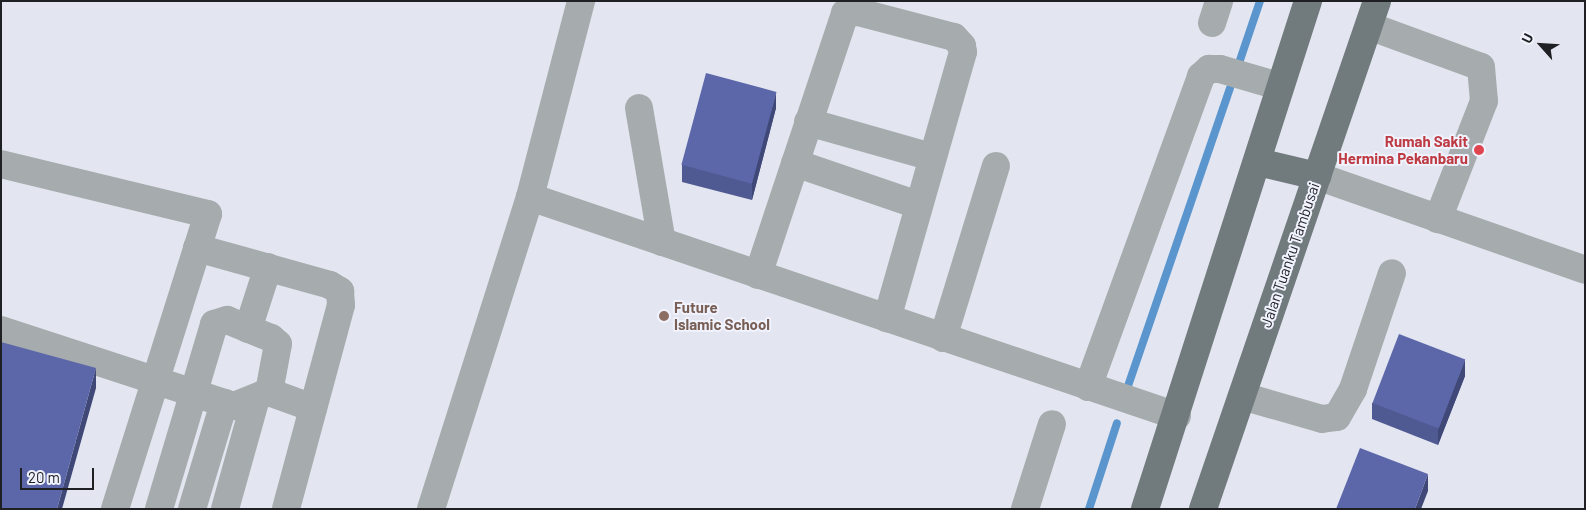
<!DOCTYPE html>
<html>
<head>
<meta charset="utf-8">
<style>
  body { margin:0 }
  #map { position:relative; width:1586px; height:510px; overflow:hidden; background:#e3e6f0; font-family:Barlow,sans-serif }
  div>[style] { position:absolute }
  .stream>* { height:8px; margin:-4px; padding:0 4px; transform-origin:4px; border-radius:4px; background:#5b95ce }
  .minor>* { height:28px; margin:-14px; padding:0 14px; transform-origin:14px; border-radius:14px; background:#a6acad }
  .major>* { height:28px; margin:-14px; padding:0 14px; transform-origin:14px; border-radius:14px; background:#717b7d }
  .wall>* { inset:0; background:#4f5992 }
  .shaded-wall>* { inset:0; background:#404877 }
  .building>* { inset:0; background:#5c67aa; transform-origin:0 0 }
  .dots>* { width:14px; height:14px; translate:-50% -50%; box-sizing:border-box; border:2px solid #f0f3fd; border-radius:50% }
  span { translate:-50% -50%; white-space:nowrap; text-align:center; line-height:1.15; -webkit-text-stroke:4px #f0f3fd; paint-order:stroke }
  .health-label { font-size:15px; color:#be3a42; font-weight:700 }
  .right { translate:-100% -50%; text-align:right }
  .street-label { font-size:15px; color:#1f2024 }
  .education-label { font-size:15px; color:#785e54; font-weight:700 }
  .left { translate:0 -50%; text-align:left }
  .frame { position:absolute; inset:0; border:2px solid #1f2024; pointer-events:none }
  .north { position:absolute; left:1516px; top:20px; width:50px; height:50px; -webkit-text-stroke:4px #f0f3fd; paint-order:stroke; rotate:296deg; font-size:14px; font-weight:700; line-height:20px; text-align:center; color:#1f2024 }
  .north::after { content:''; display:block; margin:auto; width:18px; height:22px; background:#1f2024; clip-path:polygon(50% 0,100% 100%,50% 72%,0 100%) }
  .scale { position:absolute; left:20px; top:468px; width:74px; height:22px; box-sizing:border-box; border:2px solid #1f2024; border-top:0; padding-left:6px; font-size:15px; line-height:18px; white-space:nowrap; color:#1f2024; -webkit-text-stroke:4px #f0f3fd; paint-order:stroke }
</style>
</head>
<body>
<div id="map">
  <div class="stream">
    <div style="left:1239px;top:63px;width:65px;rotate:-71.3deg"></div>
    <div style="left:1128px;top:386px;width:315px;rotate:-71.1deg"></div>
    <div style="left:1089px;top:509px;width:90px;rotate:-72deg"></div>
  </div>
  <div class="minor">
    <div style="left:1212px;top:23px;width:23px;rotate:-72deg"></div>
    <div style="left:1369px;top:26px;width:119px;rotate:20.1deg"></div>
    <div style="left:1481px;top:67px;width:34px;rotate:85deg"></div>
    <div style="left:1484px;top:101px;width:127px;rotate:111.3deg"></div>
    <div style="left:639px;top:108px;width:136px;rotate:80.3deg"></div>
    <div style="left:808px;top:122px;width:129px;rotate:15.8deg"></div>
    <div style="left:795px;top:163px;width:130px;rotate:18.9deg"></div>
    <div style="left:1px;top:164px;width:213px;rotate:13.6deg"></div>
    <div style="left:208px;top:214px;width:309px;rotate:107.5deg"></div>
    <div style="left:1317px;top:176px;width:284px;rotate:19.3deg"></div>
    <div style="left:530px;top:197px;width:683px;rotate:18.7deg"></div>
    <div style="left:197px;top:248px;width:138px;rotate:15.5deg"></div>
    <div style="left:330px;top:285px;width:12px;rotate:31deg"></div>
    <div style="left:340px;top:291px;width:14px;rotate:86deg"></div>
    <div style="left:341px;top:305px;width:211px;rotate:105.1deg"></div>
    <div style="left:758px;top:275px;width:276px;rotate:-71.6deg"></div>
    <div style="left:845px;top:13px;width:13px;rotate:-4deg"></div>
    <div style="left:858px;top:12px;width:99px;rotate:14.6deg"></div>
    <div style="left:954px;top:37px;width:12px;rotate:48deg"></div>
    <div style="left:962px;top:46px;width:6px;rotate:81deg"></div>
    <div style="left:963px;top:52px;width:277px;rotate:105.9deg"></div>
    <div style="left:248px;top:329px;width:65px;rotate:-72.1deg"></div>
    <div style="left:1px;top:330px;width:245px;rotate:18.1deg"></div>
    <div style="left:234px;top:406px;width:38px;rotate:-22deg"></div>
    <div style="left:269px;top:392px;width:47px;rotate:20deg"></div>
    <div style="left:943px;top:338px;width:180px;rotate:-72.9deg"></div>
    <div style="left:1088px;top:387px;width:331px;rotate:-70deg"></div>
    <div style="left:1201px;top:76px;width:11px;rotate:-41deg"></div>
    <div style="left:1209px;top:69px;width:11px"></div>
    <div style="left:1220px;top:69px;width:60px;rotate:16.3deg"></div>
    <div style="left:1242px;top:396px;width:83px;rotate:16deg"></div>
    <div style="left:1322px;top:419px;width:15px;rotate:-8deg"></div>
    <div style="left:1337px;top:417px;width:32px;rotate:-60deg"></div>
    <div style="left:1353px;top:389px;width:122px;rotate:-71.4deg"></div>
    <div style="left:159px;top:509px;width:193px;rotate:-73.4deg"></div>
    <div style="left:214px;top:324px;width:14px;rotate:-17deg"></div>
    <div style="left:227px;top:320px;width:48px;rotate:22.2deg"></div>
    <div style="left:271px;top:338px;width:9px;rotate:41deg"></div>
    <div style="left:278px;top:344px;width:49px;rotate:100.6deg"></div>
    <div style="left:192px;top:509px;width:111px;rotate:-73.2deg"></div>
    <div style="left:225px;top:509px;width:115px;rotate:-74.4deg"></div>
    <div style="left:431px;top:509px;width:327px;rotate:-72.4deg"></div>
    <div style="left:530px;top:197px;width:203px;rotate:-75.4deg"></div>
    <div style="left:1025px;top:509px;width:89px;rotate:-72.4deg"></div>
  </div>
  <div class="major">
    <div style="left:1258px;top:162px;width:61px;rotate:13.3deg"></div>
    <div style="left:1145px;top:509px;width:534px;rotate:-72.21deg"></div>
    <div style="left:1203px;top:509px;width:537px;rotate:-71.09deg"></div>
  </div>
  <div class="wall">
    <div style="clip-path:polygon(776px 108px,752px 200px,682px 182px,682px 165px)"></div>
    <div style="clip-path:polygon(1465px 376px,1438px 445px,1372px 419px,1372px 403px)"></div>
  </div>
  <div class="shaded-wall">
    <div style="clip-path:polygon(776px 92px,776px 108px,752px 200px,752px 183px)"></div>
    <div style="clip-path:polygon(1465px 359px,1465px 376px,1438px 445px,1438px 429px)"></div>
    <div style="clip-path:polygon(96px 368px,96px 388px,62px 509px,57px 509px)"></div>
    <div style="clip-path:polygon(1428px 474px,1428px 491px,1421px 509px,1415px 509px)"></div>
  </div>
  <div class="building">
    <div style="left:706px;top:73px;width:73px;height:95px;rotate:15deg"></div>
    <div style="left:1399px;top:334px;width:71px;height:74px;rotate:21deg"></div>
    <div style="clip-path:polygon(1px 342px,96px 368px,57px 509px,1px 509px)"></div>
    <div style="clip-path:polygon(1360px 448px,1428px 474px,1415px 509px,1336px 509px)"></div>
  </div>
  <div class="dots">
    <div style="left:1479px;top:150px;background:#e0444e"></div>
    <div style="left:664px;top:316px;background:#8d6e63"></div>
  </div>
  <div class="health-label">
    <span class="right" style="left:1468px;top:150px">Rumah Sakit<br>Hermina Pekanbaru</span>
  </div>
  <div class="street-label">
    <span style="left:1290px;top:255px;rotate:-71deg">Jalan Tuanku Tambusai</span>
  </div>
  <div class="education-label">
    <span class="left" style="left:674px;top:316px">Future<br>Islamic School</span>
  </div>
  <div class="frame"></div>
  <div class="north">U</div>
  <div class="scale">20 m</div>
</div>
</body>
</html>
